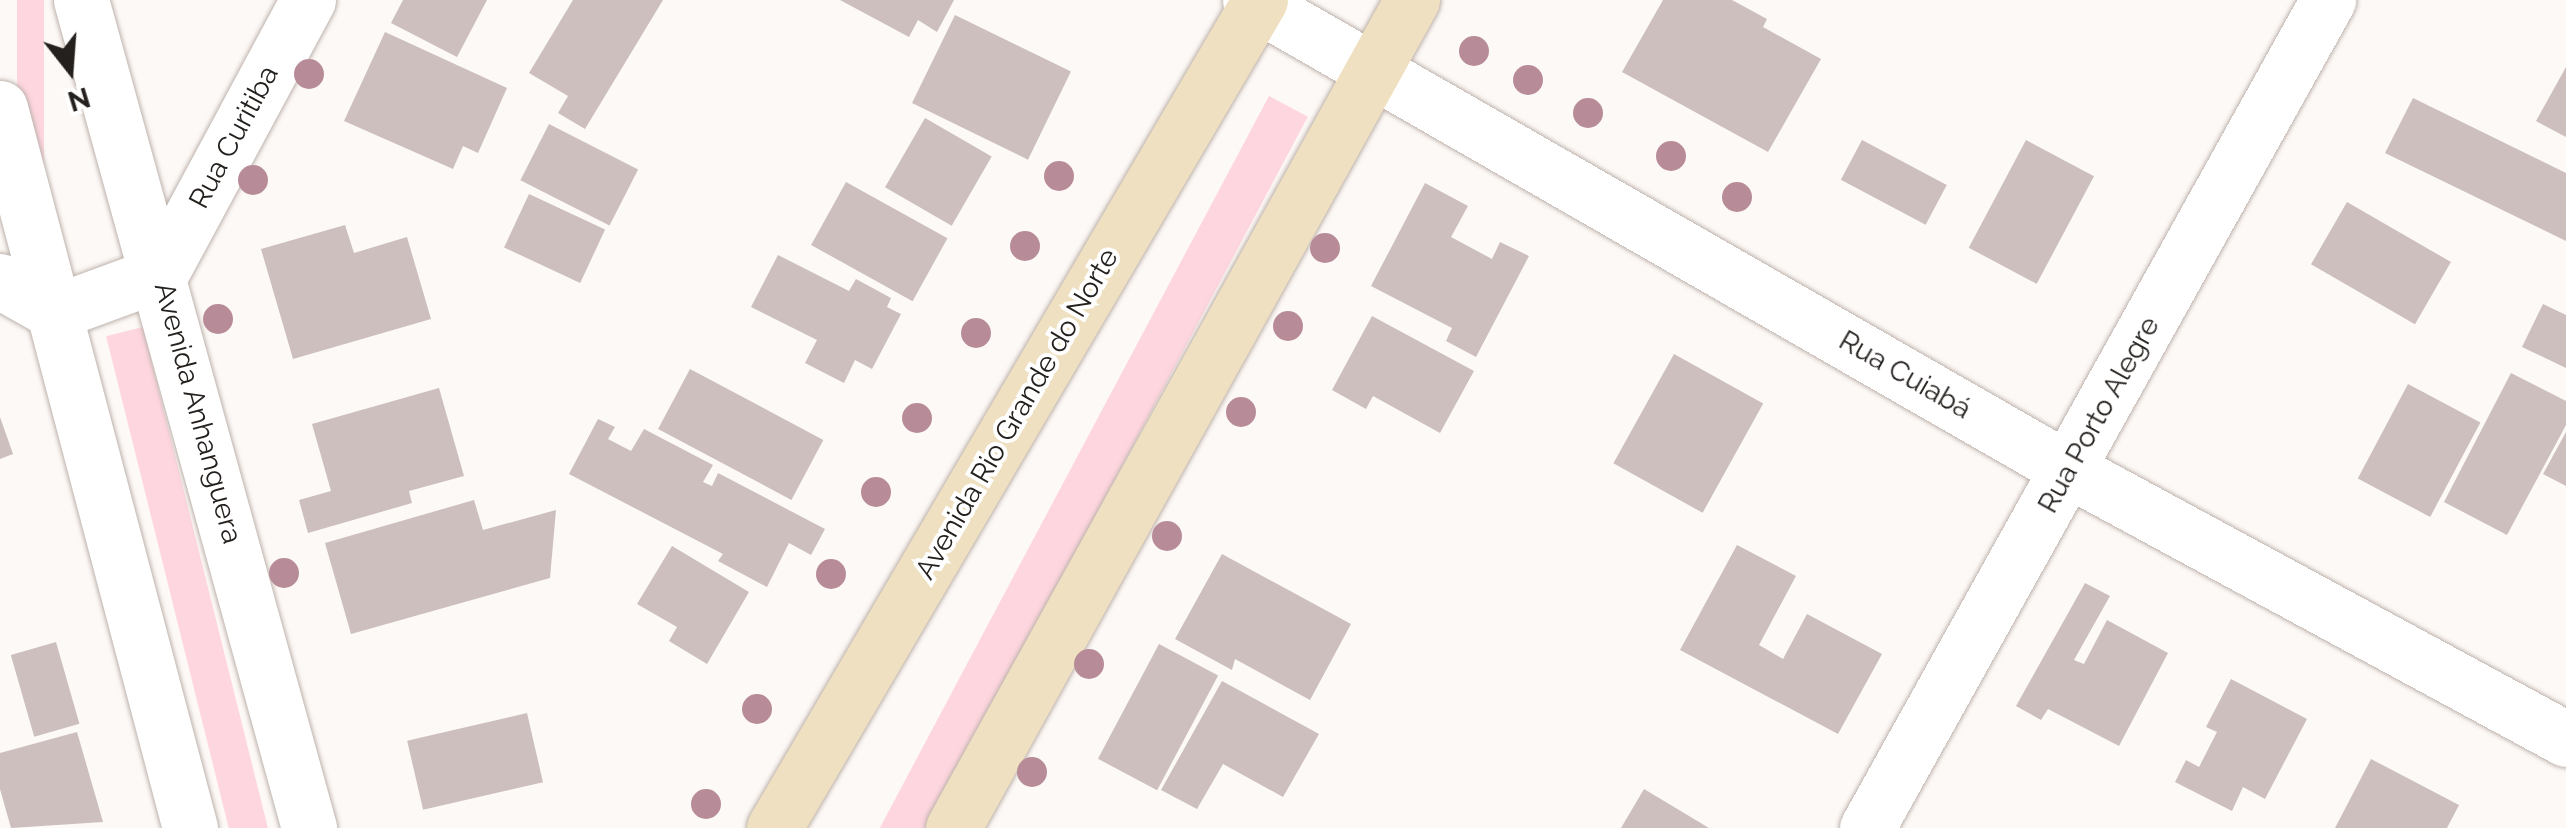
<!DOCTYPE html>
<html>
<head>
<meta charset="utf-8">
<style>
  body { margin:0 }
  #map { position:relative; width:2566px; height:828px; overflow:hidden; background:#fdf9f6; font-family:Raleway,sans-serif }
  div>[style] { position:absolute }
  .green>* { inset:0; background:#fed6df; transform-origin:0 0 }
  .building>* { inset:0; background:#ccbfbd; transform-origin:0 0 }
  .roads { filter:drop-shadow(0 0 2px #bdb2ac) drop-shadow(0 0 2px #bdb2ac) }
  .minor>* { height:55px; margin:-27.5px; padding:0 27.5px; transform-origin:27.5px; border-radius:27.5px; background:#fff }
  .tertiary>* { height:55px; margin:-27.5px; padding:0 27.5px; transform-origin:27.5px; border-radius:27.5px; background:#fff }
  .secondary>* { height:55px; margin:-27.5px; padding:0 27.5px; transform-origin:27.5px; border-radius:27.5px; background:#efe0c1 }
  .trees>* { width:30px; height:30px; margin:-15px; border-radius:50%; background:#b78c98 }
  span { translate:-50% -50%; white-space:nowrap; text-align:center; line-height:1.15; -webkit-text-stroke:8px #fff; paint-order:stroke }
  .street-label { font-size:28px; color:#24201e }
  .north { position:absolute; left:20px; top:20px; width:100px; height:100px; -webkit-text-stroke:8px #fff; paint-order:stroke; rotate:163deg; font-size:28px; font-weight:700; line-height:40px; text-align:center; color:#24201e }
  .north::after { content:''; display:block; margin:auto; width:35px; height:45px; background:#24201e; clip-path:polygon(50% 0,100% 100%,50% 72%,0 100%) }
</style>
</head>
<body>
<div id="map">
  <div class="green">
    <div style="left:17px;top:0;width:27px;height:257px"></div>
    <div style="left:1269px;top:96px;width:44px;height:840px;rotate:28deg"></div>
    <div style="left:143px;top:327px;width:517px;height:38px;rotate:76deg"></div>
  </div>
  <div class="building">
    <div style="clip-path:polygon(403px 0,487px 0,457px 57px,391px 23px)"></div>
    <div style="clip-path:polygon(573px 0,663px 0,585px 129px,558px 113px,568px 96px,529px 73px)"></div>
    <div style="clip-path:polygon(840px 0,954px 0,937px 32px,918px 20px,909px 37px)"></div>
    <div style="clip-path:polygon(1663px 0,1732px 0,1767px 19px,1763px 27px,1821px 59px,1768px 152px,1622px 72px)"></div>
    <div style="left:955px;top:15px;width:129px;height:98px;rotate:26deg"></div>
    <div style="clip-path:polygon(385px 32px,507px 88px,478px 153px,463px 146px,453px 169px,344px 121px)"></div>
    <div style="clip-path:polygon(2566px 67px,2566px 137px,2536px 121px)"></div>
    <div style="clip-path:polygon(2413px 98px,2566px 173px,2566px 241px,2385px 153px)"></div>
    <div style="left:925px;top:118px;width:77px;height:80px;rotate:30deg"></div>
    <div style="left:549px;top:124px;width:100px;height:63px;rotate:27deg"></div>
    <div style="left:1862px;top:140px;width:96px;height:45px;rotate:28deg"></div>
    <div style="left:2026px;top:140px;width:77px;height:122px;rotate:28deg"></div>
    <div style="left:846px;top:182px;width:116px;height:72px;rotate:29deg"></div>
    <div style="clip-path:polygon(1425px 183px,1468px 206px,1451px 237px,1492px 259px,1500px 242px,1529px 256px,1476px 357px,1446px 341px,1452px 328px,1371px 286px)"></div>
    <div style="left:529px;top:194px;width:84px;height:59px;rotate:25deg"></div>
    <div style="left:2347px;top:202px;width:120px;height:72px;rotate:30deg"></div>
    <div style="clip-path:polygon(345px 225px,354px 253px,407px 237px,431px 319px,293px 359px,261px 249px)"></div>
    <div style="clip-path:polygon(778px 255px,849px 291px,856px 279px,891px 298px,887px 307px,901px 314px,872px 369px,855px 360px,844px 383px,805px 363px,817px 340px,751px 307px)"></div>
    <div style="clip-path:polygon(2543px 304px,2566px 315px,2566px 368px,2522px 347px)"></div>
    <div style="clip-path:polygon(1372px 316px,1474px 371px,1440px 433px,1373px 396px,1366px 409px,1332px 390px)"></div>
    <div style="left:1674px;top:354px;width:102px;height:125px;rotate:29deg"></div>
    <div style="left:690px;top:369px;width:151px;height:68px;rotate:28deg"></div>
    <div style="clip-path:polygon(2511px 373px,2566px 401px,2566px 425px,2507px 535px,2444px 502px)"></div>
    <div style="left:2408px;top:384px;width:82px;height:107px;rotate:28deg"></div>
    <div style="clip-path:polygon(439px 388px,464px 476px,409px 491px,412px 503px,308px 533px,299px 500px,331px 491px,312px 424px)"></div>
    <div style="clip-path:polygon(0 417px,13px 454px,0 459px)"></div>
    <div style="clip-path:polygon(598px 419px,615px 427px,608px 439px,631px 451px,644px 429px,713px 465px,703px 482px,712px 486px,718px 473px,825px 529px,811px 555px,789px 543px,767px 587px,718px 561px,723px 554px,569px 474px)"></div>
    <div style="clip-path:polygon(2566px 432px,2566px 486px,2543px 474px)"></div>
    <div style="clip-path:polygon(474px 500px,483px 530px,556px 510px,550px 578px,351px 634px,325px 543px)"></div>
    <div style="clip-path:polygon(1737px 545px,1796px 576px,1759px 645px,1783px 659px,1807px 614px,1882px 654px,1838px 734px,1680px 650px)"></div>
    <div style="clip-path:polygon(672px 546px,749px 592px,707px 664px,669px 641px,677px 627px,637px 604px)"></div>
    <div style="clip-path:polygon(1222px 554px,1351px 624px,1310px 700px,1235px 659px,1232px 670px,1175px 639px)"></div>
    <div style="clip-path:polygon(2085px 583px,2110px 596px,2074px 660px,2084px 664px,2107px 620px,2168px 653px,2119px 746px,2048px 709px,2041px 720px,2016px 706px)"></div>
    <div style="left:56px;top:642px;width:85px;height:47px;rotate:74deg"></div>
    <div style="left:1159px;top:644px;width:67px;height:130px;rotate:28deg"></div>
    <div style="clip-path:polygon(2231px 679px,2307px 719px,2265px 799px,2243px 787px,2232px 811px,2175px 782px,2186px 760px,2199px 767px,2217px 732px,2206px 727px)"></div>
    <div style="clip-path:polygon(1222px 681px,1319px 734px,1283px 797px,1223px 764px,1197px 809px,1161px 790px)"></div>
    <div style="left:527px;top:713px;width:71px;height:123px;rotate:77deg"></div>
    <div style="clip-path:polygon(77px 732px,103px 822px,11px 828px,0 789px,0 753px)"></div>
    <div style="clip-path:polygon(2371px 759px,2459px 805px,2447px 828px,2335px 828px)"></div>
    <div style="clip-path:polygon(1644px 789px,1709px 828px,1621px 828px)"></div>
  </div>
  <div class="roads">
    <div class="minor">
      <div style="left:1250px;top:0;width:944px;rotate:29.85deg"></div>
      <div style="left:2069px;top:470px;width:565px;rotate:28.42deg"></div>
      <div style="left:0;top:281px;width:63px;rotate:29.4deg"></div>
      <div style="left:55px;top:312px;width:113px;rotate:-20.2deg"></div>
      <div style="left:161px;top:273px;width:310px;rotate:-61.7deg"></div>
      <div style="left:1867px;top:828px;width:948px;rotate:-60.89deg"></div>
    </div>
    <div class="tertiary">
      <div style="left:81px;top:0;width:859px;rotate:74.6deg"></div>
      <div style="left:0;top:108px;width:745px;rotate:75.22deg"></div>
    </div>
    <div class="secondary">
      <div style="left:774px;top:828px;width:960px;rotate:-59.59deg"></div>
      <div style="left:953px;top:828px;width:947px;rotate:-61deg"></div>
    </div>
  </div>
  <div class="trees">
    <div style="left:1474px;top:51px"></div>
    <div style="left:309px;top:74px"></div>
    <div style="left:1528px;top:80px"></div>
    <div style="left:1588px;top:113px"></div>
    <div style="left:1671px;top:156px"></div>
    <div style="left:1059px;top:176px"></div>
    <div style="left:253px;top:180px"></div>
    <div style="left:1737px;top:197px"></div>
    <div style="left:1025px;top:246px"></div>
    <div style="left:1325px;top:248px"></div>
    <div style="left:218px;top:319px"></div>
    <div style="left:1288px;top:326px"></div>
    <div style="left:976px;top:333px"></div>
    <div style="left:1241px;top:412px"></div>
    <div style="left:917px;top:418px"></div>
    <div style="left:876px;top:492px"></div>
    <div style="left:1167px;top:536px"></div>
    <div style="left:284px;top:573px"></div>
    <div style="left:831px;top:574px"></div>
    <div style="left:1089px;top:664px"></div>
    <div style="left:757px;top:709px"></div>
    <div style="left:1032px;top:772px"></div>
    <div style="left:706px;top:804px"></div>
  </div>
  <div class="street-label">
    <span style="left:234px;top:137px;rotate:-62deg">Rua Curitiba</span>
    <span style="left:1905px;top:375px;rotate:30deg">Rua Cuiabá</span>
    <span style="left:198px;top:413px;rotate:75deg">Avenida Anhanguera</span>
    <span style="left:1017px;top:414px;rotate:-60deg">Avenida Rio Grande do Norte</span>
    <span style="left:2099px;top:415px;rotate:-61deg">Rua Porto Alegre</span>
  </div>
  <div class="north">N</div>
</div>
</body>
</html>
